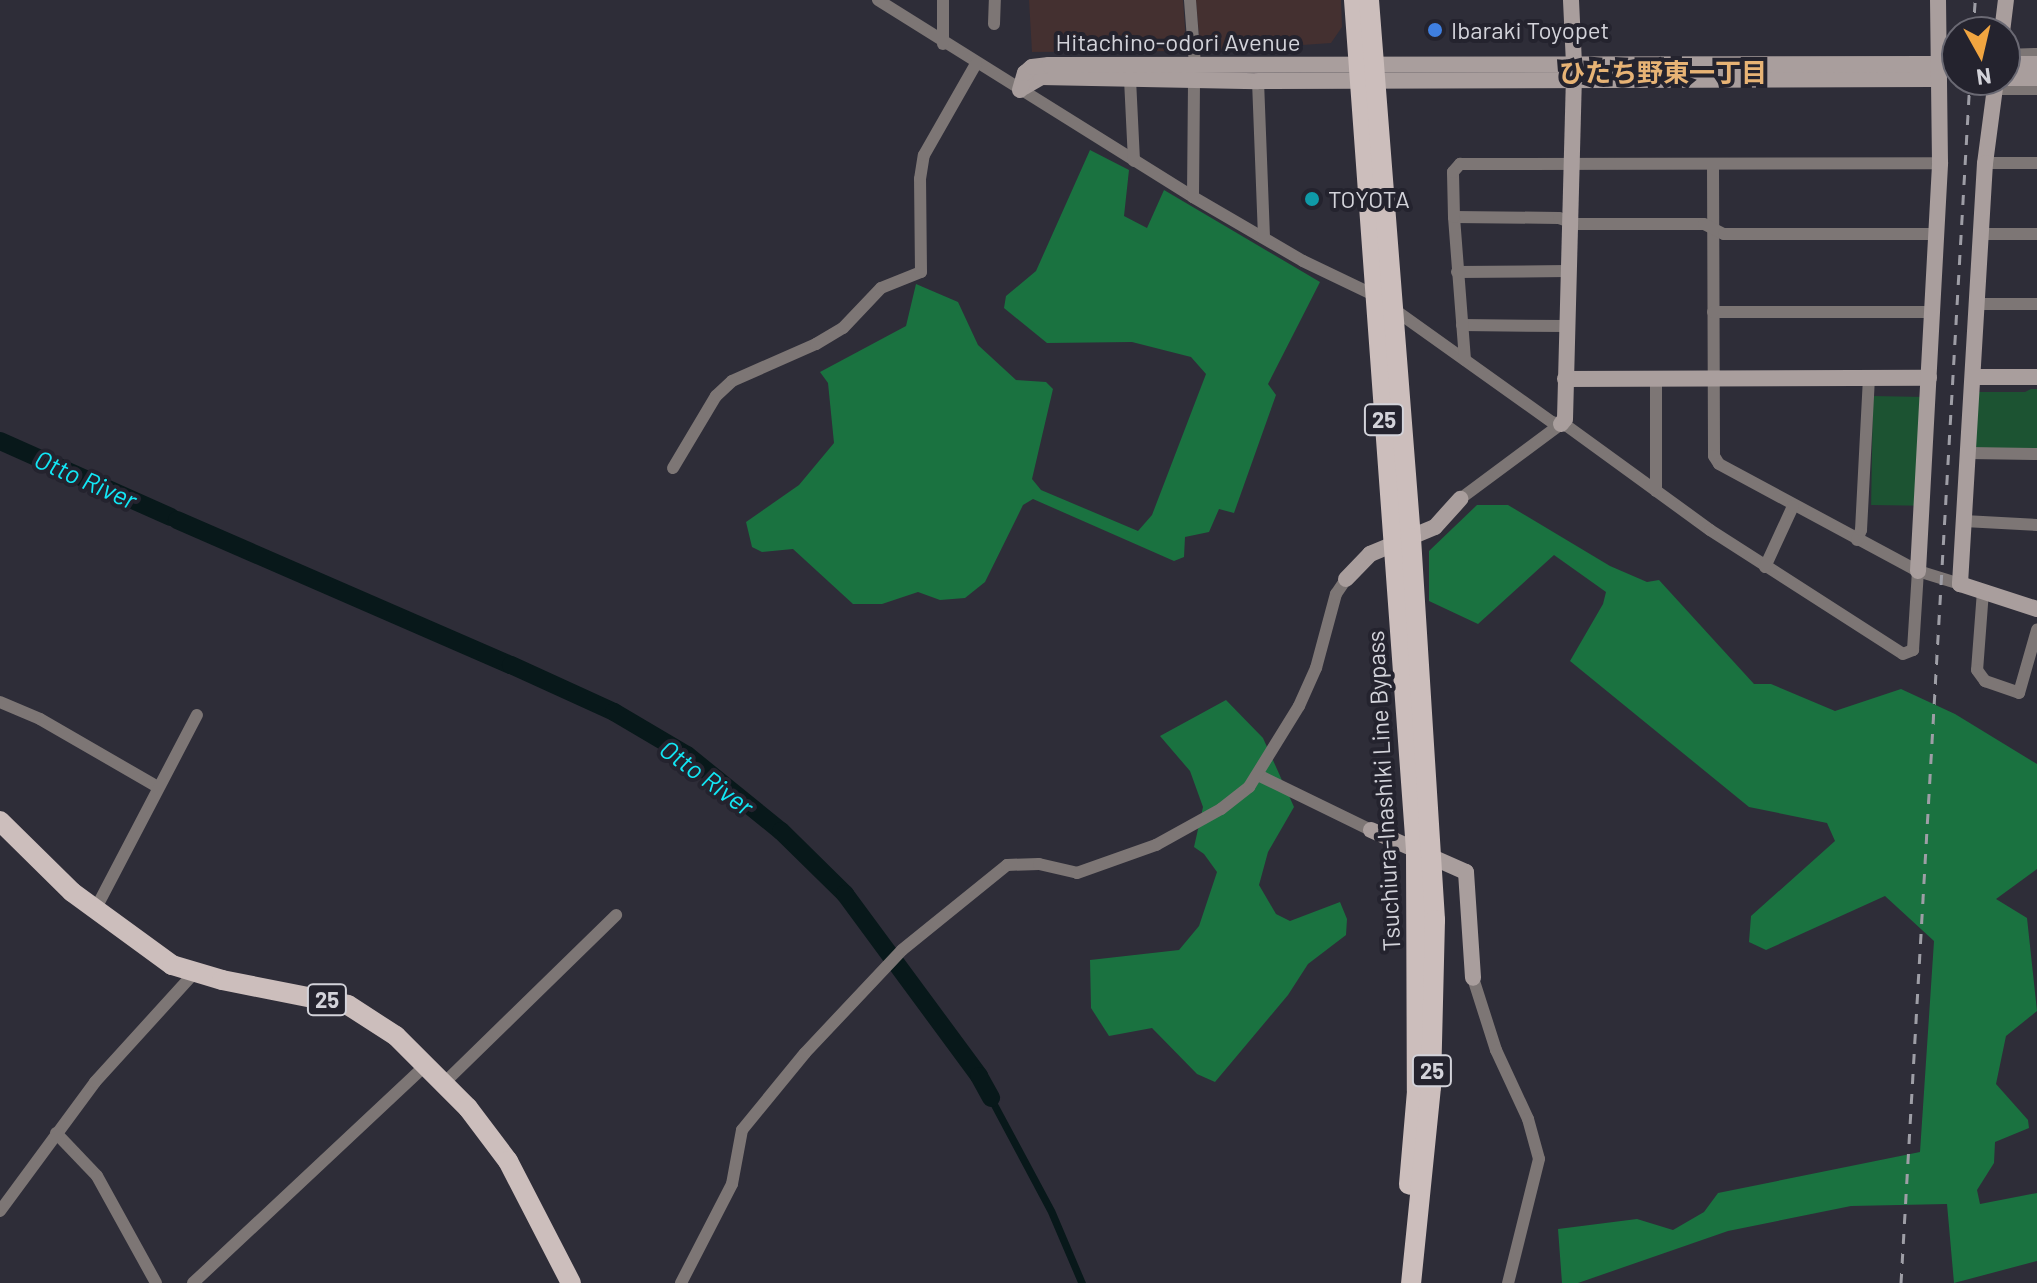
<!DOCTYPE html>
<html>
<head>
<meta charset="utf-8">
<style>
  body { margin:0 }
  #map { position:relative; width:2037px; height:1283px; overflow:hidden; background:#2e2d38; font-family:Barlow,"Noto Sans JP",sans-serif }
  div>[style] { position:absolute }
  .commercial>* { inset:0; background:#443030 }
  .green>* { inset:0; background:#1c5332; transform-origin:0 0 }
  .forest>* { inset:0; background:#1a7240 }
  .water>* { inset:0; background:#08181a }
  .river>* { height:18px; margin:-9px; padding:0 9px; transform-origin:9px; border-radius:9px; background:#08181a }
  .secondary-tunnel>* { height:16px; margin-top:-8px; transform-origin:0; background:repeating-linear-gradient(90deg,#474650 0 16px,transparent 0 24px) }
  .street>* { height:12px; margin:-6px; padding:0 6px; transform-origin:6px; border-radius:6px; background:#7d7675 }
  .secondary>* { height:16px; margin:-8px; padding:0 8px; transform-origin:8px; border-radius:8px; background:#a99e9d }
  .primary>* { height:20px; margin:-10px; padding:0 10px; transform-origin:10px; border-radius:10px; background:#ccbebc }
  .rail>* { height:3px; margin-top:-1.5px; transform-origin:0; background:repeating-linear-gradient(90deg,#9e9ea6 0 10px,transparent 0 20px) }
  .dots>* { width:22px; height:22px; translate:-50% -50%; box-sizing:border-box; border:4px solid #24232e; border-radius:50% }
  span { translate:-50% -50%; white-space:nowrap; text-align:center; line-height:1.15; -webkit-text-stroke:8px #24232e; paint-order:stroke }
  .shield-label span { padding:2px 6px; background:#24232e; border:2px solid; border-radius:6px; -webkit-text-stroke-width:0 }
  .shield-label { font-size:22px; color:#d3d3da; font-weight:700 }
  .poi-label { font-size:24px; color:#d3d3da }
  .left { translate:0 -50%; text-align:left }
  .street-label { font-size:24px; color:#d3d3da }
  .neighbourhood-label { font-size:26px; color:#e7b375; font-weight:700 }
  .water-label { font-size:26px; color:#12e7f5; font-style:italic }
  .north { position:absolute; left:1941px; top:16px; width:80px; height:80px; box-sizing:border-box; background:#24232e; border:2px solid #6a6973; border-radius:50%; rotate:172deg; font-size:22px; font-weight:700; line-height:32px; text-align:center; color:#d3d3da }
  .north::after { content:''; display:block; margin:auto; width:28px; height:36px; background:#f1a540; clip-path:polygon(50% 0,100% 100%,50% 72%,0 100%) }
</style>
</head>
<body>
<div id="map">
  <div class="commercial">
    <div style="clip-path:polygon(1029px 0,1183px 0,1186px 42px,1180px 51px,1032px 52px)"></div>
    <div style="clip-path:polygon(1196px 0,1341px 0,1342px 27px,1331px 43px,1204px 52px,1200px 46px)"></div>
  </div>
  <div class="green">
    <div style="clip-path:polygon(2031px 389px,2037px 389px,2037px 451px,1975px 448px,1977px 392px,2025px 392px)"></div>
    <div style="left:1873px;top:396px;width:51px;height:109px;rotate:1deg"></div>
  </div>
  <div class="forest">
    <div style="clip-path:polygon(1090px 150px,1129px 170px,1124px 216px,1147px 228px,1164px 190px,1320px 282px,1268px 384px,1276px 395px,1234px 513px,1219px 509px,1209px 532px,1185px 537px,1184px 557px,1174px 561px,1033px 499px,1023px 505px,985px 582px,965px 598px,940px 600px,918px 592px,882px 604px,853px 604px,793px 549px,762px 552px,752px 547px,746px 522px,799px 485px,834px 443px,828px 383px,820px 372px,906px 326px,916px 284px,958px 302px,978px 345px,1016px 380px,1046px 382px,1053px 389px,1032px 479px,1041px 490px,1138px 531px,1152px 515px,1206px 374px,1191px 357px,1132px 342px,1047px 343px,1004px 308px,1006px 296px,1036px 271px)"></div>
    <div style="clip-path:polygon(1477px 505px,1508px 505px,1610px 566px,1647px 582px,1659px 580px,1754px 684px,1771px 684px,1835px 711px,1901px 689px,1955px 714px,2037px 764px,2037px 869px,1996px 899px,2027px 918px,2037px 1011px,2006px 1036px,1996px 1084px,2028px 1120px,2029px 1128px,1995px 1142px,1994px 1163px,1977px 1190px,1980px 1204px,2037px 1193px,2037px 1261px,1954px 1283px,1947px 1204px,1851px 1206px,1728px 1231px,1578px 1283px,1562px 1283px,1558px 1229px,1637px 1219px,1673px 1230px,1704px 1212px,1718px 1193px,1920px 1152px,1934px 941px,1885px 896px,1766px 950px,1749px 942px,1751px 916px,1835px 841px,1827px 823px,1749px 807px,1570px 661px,1603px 604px,1606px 592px,1554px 555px,1478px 624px,1429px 601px,1429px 551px)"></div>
    <div style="clip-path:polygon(1226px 700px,1263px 738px,1294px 807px,1268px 852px,1259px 885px,1276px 914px,1290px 921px,1340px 902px,1347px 919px,1346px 935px,1308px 964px,1288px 995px,1215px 1082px,1197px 1074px,1152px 1028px,1109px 1036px,1091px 1008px,1090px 960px,1179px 950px,1199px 926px,1217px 872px,1204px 854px,1194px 847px,1203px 807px,1190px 771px,1160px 736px)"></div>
  </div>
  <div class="water">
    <div style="clip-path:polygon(982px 1074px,1055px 1210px,1086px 1283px,1078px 1283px,1048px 1213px,976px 1078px)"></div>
  </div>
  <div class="river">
    <div style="left:0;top:441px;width:187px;rotate:24deg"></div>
    <div style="left:177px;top:520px;width:364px;rotate:23.5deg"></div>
    <div style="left:511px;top:665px;width:113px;rotate:24.5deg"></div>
    <div style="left:614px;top:712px;width:85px;rotate:30.5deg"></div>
    <div style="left:687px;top:755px;width:121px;rotate:39deg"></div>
    <div style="left:781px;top:831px;width:90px;rotate:44.5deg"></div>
    <div style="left:845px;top:894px;width:226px;rotate:53.6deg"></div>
    <div style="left:979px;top:1076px;width:25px;rotate:61deg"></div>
  </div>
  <div class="secondary-tunnel">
    <div style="left:1931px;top:64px;width:26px"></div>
    <div style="left:1931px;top:79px;width:26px"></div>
  </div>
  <div class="street">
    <div style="left:878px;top:0;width:372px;rotate:32deg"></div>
    <div style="left:1193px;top:197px;width:127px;rotate:30.2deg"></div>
    <div style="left:1303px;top:261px;width:81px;rotate:25.6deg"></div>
    <div style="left:943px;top:0;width:44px;rotate:90deg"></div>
    <div style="left:1190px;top:0;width:65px;rotate:85.6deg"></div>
    <div style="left:994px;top:24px;width:24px;rotate:-88deg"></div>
    <div style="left:2005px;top:55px;width:32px;rotate:-2deg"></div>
    <div style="left:1130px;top:79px;width:82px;rotate:87.2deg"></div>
    <div style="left:1258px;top:81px;width:156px;rotate:87.8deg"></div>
    <div style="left:1995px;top:89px;width:42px"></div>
    <div style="left:1985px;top:163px;width:52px"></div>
    <div style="left:1713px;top:165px;width:291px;rotate:89.8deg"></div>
    <div style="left:1714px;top:456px;width:9px;rotate:58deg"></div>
    <div style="left:1719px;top:464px;width:226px;rotate:28.3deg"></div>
    <div style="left:1918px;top:571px;width:44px;rotate:17.2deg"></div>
    <div style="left:1193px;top:197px;width:117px;rotate:-89.5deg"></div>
    <div style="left:1454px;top:217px;width:105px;rotate:0.5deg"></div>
    <div style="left:1559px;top:218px;width:18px;rotate:19deg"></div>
    <div style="left:1576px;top:224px;width:128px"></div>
    <div style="left:1704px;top:224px;width:22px;rotate:27deg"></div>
    <div style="left:1724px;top:234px;width:212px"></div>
    <div style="left:1982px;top:234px;width:55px"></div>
    <div style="left:1457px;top:272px;width:110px;rotate:-0.5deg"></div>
    <div style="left:1977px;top:304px;width:60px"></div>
    <div style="left:1392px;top:308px;width:196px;rotate:35.5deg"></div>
    <div style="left:1552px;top:422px;width:16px;rotate:15deg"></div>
    <div style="left:1567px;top:426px;width:177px;rotate:36deg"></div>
    <div style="left:1710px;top:530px;width:229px;rotate:32.7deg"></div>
    <div style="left:1903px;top:654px;width:11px;rotate:-22deg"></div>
    <div style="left:1913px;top:650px;width:79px;rotate:-86.4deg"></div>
    <div style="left:1713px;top:312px;width:219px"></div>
    <div style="left:1462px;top:325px;width:103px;rotate:0.6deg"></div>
    <div style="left:1465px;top:360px;width:143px;rotate:-94.4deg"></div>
    <div style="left:1454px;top:217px;width:45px;rotate:-91.3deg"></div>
    <div style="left:1453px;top:172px;width:11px;rotate:-49deg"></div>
    <div style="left:1460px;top:164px;width:480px;rotate:-0.1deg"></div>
    <div style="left:1969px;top:453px;width:68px;rotate:0.8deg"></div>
    <div style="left:673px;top:468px;width:84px;rotate:-59.2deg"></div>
    <div style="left:716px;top:396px;width:22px;rotate:-43deg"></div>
    <div style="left:732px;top:381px;width:92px;rotate:-23.8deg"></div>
    <div style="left:816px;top:344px;width:31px;rotate:-31deg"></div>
    <div style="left:843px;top:328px;width:55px;rotate:-46.5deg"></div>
    <div style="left:881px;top:288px;width:43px;rotate:-21.8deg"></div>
    <div style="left:921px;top:272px;width:93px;rotate:-90.6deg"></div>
    <div style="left:920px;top:179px;width:24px;rotate:-81deg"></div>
    <div style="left:924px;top:155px;width:105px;rotate:-60.3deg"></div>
    <div style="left:1656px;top:491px;width:112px;rotate:-90deg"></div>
    <div style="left:1460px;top:499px;width:126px;rotate:-36.6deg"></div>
    <div style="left:1964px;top:521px;width:73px;rotate:3.1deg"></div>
    <div style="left:1857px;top:540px;width:11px;rotate:-68deg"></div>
    <div style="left:1861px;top:530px;width:152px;rotate:-87deg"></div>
    <div style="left:1765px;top:567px;width:67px;rotate:-65.3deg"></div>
    <div style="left:1983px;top:591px;width:79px;rotate:94.3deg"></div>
    <div style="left:1977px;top:670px;width:14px;rotate:54deg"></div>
    <div style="left:1985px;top:681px;width:36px;rotate:19deg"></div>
    <div style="left:2019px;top:693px;width:66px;rotate:-74.1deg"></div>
    <div style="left:0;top:702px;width:43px;rotate:23deg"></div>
    <div style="left:40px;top:719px;width:136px;rotate:30deg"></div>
    <div style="left:1258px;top:775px;width:126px;rotate:26deg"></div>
    <div style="left:95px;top:910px;width:220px;rotate:-62.4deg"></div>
    <div style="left:1473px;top:978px;width:76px;rotate:72.3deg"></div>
    <div style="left:1496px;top:1050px;width:76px;rotate:65.1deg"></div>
    <div style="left:1528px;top:1119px;width:41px;rotate:74.6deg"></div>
    <div style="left:1539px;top:1159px;width:128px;rotate:104deg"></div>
    <div style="left:443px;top:1084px;width:242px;rotate:-44.3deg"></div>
    <div style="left:56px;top:1133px;width:59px;rotate:46.4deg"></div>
    <div style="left:97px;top:1176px;width:122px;rotate:61.1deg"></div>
    <div style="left:0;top:1211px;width:160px;rotate:-53.6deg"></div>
    <div style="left:95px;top:1082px;width:149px;rotate:-47.7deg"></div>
    <div style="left:193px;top:1283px;width:318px;rotate:-43.1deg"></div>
    <div style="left:681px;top:1283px;width:111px;rotate:-62.7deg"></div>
    <div style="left:732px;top:1184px;width:55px;rotate:-79.5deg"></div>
    <div style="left:742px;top:1130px;width:99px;rotate:-50.7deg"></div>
    <div style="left:805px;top:1053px;width:141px;rotate:-46.7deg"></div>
    <div style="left:902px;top:950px;width:135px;rotate:-39deg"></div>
    <div style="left:1007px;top:865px;width:32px;rotate:-2deg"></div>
    <div style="left:1039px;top:864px;width:39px;rotate:13deg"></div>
    <div style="left:1077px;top:873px;width:84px;rotate:-19.5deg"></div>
    <div style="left:1156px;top:845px;width:74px;rotate:-29deg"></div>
    <div style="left:1221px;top:809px;width:36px;rotate:-38deg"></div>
    <div style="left:1249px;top:787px;width:95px;rotate:-58.3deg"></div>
    <div style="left:1299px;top:706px;width:42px;rotate:-65.9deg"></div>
    <div style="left:1316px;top:668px;width:77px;rotate:-74.9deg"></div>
    <div style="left:1336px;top:594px;width:18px;rotate:-56deg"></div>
  </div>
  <div class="secondary">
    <div style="left:2002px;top:32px;width:32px;rotate:-83deg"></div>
    <div style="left:2006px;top:64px;width:31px"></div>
    <div style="left:2005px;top:78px;width:32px"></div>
    <div style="left:1996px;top:80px;width:84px;rotate:97.5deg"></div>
    <div style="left:1985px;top:163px;width:422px;rotate:93.4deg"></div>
    <div style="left:1960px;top:584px;width:81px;rotate:18deg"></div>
    <div style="left:1024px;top:87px;width:20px;rotate:-30deg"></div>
    <div style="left:1041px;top:77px;width:217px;rotate:1.1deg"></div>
    <div style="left:1258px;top:81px;width:673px;rotate:-0.17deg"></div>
    <div style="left:1020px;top:90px;width:18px;rotate:-74deg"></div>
    <div style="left:1025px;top:73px;width:9px;rotate:-41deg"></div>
    <div style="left:1032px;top:67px;width:17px;rotate:-7deg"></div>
    <div style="left:1049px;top:65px;width:882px;rotate:-0.06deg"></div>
    <div style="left:1973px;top:377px;width:64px"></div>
    <div style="left:1565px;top:379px;width:364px;rotate:-0.2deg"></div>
    <div style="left:1561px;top:424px;width:6px;rotate:-51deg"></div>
    <div style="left:1565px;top:419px;width:355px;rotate:-88.5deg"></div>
    <div style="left:1574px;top:64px;width:64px;rotate:-92.7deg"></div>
    <div style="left:1918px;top:571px;width:409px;rotate:-86.9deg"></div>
    <div style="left:1940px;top:163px;width:163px;rotate:-90.7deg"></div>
    <div style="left:1346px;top:579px;width:35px;rotate:-46deg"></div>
    <div style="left:1370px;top:554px;width:70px;rotate:-22.6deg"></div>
    <div style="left:1435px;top:527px;width:38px;rotate:-48deg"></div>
    <div style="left:1371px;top:830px;width:104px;rotate:23.9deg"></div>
    <div style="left:1466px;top:872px;width:106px;rotate:86.2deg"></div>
  </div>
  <div class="primary">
    <div style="left:1354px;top:0;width:852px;rotate:85.83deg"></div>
    <div style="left:1416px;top:850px;width:241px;rotate:89.8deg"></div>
    <div style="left:1417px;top:1091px;width:94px;rotate:94.9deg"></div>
    <div style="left:1369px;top:0;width:540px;rotate:85.54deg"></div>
    <div style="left:1411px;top:538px;width:383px;rotate:86.4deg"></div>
    <div style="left:1435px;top:920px;width:167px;rotate:91.4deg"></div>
    <div style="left:1431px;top:1087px;width:197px;rotate:95.8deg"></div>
    <div style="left:0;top:821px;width:101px;rotate:44.6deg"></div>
    <div style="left:72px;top:892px;width:124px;rotate:36.1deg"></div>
    <div style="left:172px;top:965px;width:52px;rotate:16.7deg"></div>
    <div style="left:222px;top:980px;width:128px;rotate:11.2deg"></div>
    <div style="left:348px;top:1005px;width:57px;rotate:32.9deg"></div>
    <div style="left:396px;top:1036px;width:102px;rotate:45deg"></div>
    <div style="left:468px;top:1108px;width:66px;rotate:53deg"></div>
    <div style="left:508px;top:1161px;width:137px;rotate:62.7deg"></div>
  </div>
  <div class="rail">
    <div style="left:1973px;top:32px;width:32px;rotate:-86deg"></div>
    <div style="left:1901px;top:1283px;width:1205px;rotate:-86.72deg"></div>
  </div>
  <div class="dots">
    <div style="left:1435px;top:30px;background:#3f7fe0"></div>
    <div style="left:1312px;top:199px;background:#0f9aa8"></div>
  </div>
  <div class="shield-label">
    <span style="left:1384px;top:420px">25</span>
    <span style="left:327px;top:1000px">25</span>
    <span style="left:1432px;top:1071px">25</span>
  </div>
  <div class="poi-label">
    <span class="left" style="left:1451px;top:30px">Ibaraki Toyopet</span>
    <span class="left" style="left:1328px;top:199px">TOYOTA</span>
  </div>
  <div class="street-label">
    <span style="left:1178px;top:42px">Hitachino-odori Avenue</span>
    <span style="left:1383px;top:791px;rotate:-93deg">Tsuchiura-Inashiki Line Bypass</span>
  </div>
  <div class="neighbourhood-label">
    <span style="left:1663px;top:72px">ひたち野東一丁目</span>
  </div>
  <div class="water-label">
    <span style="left:86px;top:479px;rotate:24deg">Otto River</span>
    <span style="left:707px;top:777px;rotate:36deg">Otto River</span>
  </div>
  <div class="north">N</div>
</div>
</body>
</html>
